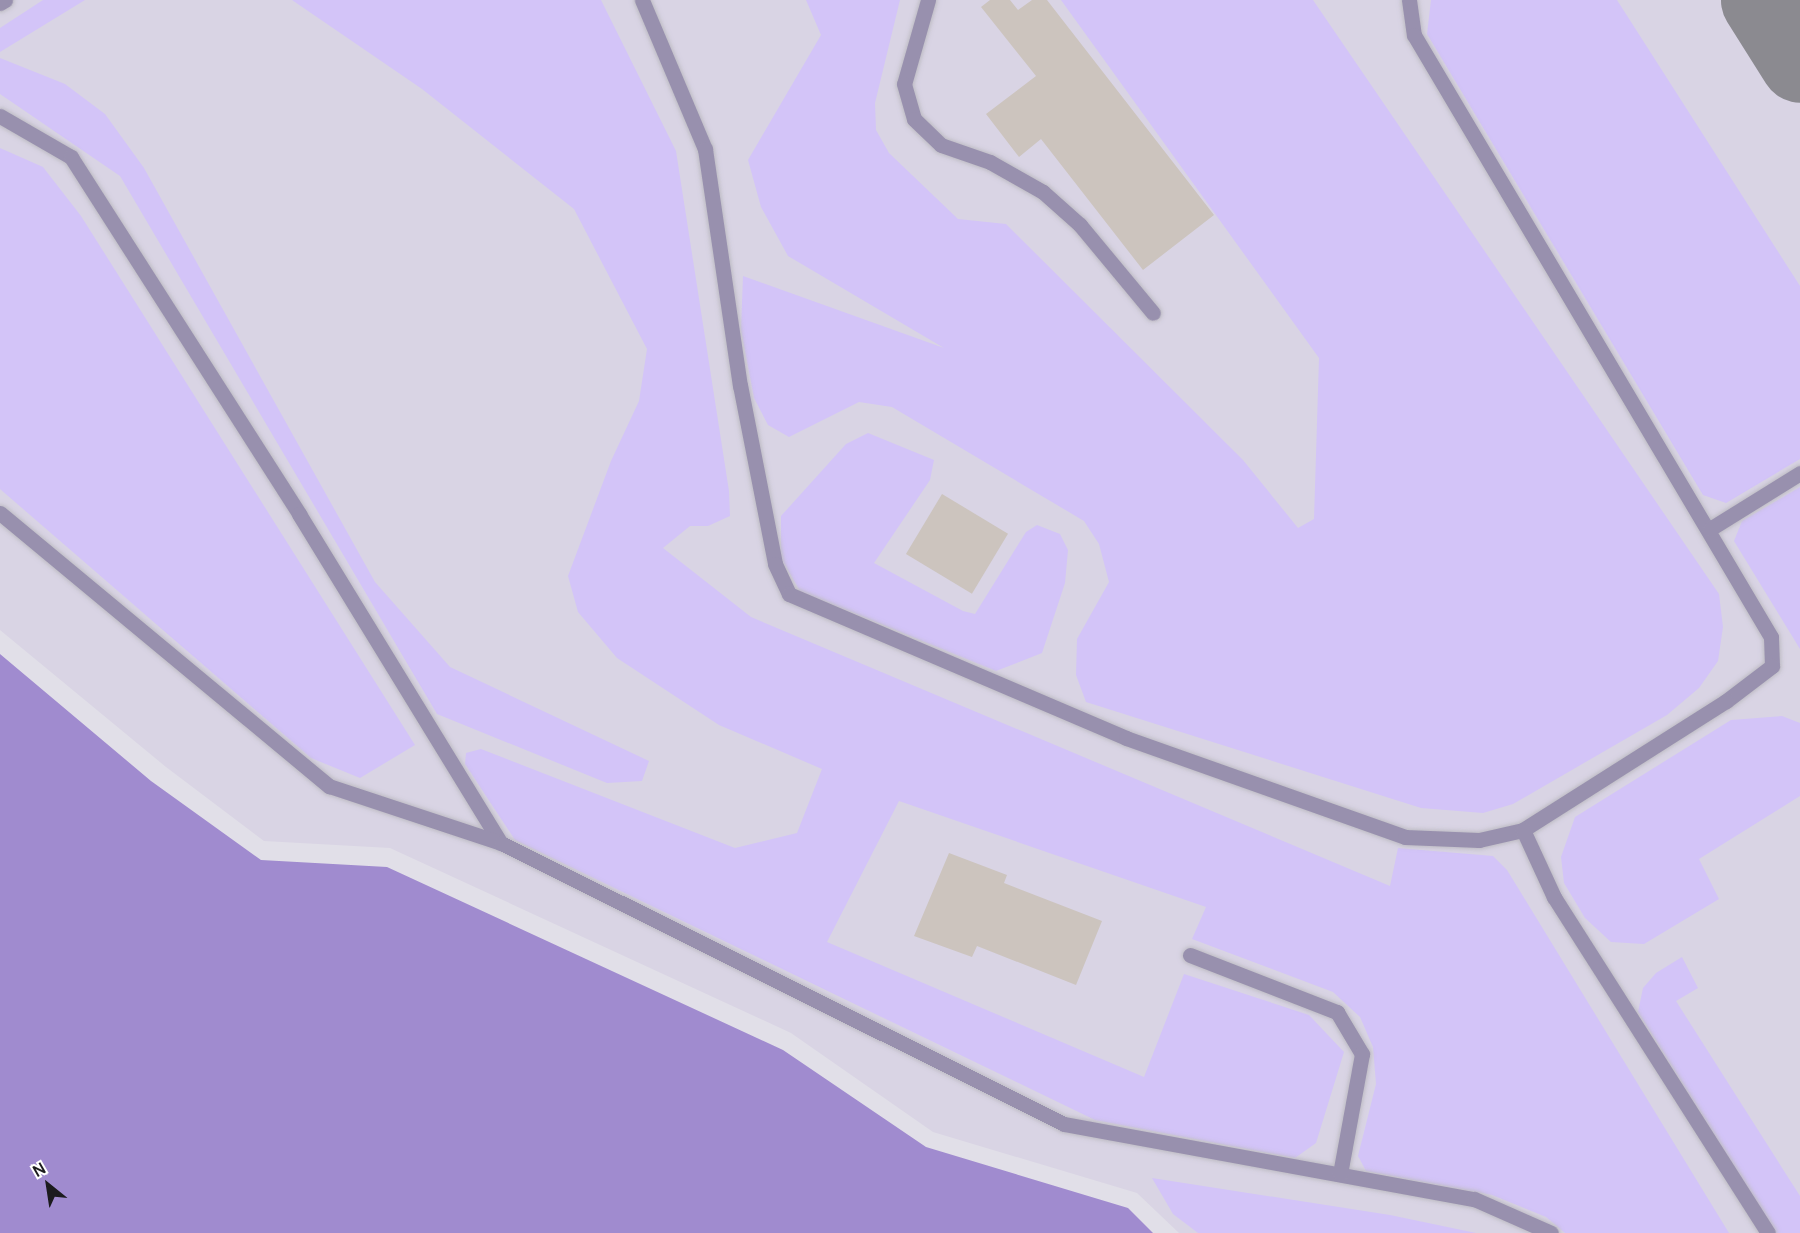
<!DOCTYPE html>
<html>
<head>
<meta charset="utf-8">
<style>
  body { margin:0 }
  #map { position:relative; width:1800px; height:1233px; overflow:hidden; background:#e1dfe8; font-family:Manrope,sans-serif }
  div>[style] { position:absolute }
  .built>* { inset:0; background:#d9d4e4 }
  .green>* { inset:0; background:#d3c4f8 }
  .water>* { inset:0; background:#a08bcf }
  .taxiway>* { height:81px; margin:-40.5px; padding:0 40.5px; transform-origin:40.5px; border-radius:40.5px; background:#8b8a90 }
  .building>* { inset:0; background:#ccc4be; transform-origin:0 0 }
  .roads { filter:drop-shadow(0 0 2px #bebcc4) drop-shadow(0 0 2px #bebcc4) }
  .service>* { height:15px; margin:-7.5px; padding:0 7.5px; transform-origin:7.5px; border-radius:7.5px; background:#9890ae }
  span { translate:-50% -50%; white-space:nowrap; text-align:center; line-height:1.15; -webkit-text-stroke:4.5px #fff; paint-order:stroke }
  .north { position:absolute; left:18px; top:1155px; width:60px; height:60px; -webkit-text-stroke:4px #fff; paint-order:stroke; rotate:330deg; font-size:16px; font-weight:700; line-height:24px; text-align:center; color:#1c1b1e }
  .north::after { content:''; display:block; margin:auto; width:21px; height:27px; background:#1c1b1e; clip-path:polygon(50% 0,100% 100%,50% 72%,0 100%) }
</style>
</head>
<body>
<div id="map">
  <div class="built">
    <div style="clip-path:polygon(0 0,1800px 0,1800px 1233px,1179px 1233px,1137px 1193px,933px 1132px,791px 1033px,390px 848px,264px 841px,166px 767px,0 630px)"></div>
  </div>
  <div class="green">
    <div style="clip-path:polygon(43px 0,85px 0,0 52px,0 28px)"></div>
    <div style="clip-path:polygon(292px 0,601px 0,676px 151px,729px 491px,730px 516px,708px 526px,690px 526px,663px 548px,751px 617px,1390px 886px,1398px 848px,1493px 856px,1507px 870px,1729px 1233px,1565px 1233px,1546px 1217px,1492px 1195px,1366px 1171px,1358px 1156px,1376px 1084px,1373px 1047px,1360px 1017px,1333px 992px,1192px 939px,1206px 907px,899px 801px,827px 942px,1144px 1077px,1184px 974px,1309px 1015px,1344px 1052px,1316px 1143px,1295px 1158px,1095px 1120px,515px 840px,465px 764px,466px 753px,481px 749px,735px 848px,797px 833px,822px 769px,719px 725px,617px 658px,578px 612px,568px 576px,611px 461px,639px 401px,647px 349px,574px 209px,422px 89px)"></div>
    <div style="clip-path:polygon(806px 0,900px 0,875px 103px,876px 130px,889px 153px,958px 219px,1006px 224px,1243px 460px,1298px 528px,1314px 519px,1319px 358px,1061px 0,1313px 0,1719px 594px,1723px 627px,1718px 661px,1699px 688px,1667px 715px,1513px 804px,1483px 813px,1421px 808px,1086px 702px,1076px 675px,1077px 639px,1109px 582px,1099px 544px,1084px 521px,892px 407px,859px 402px,789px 437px,768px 425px,754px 398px,741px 330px,743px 276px,944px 348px,788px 256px,761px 207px,748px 160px,821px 35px)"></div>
    <div style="clip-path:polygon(1431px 0,1617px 0,1800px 286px,1800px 459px,1726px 503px,1703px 495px,1427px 34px)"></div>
    <div style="clip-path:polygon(0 58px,65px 84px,105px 114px,144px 168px,375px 582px,450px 667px,649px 761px,642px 781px,607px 783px,437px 714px,120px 176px,0 94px)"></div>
    <div style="clip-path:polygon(0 148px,43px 167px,81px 216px,415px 745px,360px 778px,311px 758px,0 489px)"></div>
    <div style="clip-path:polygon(868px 433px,934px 460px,930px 480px,874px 563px,963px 611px,975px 614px,1026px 532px,1037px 525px,1060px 534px,1068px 550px,1065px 583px,1042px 653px,996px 671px,800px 591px,781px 558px,781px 516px,846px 444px)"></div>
    <div style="clip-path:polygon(1800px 487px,1800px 649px,1734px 541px,1742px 521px)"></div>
    <div style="clip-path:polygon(1782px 716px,1800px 723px,1800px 796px,1699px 859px,1719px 899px,1644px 944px,1611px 942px,1585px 918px,1564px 883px,1561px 857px,1575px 817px,1731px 720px)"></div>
    <div style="clip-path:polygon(1682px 957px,1698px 988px,1676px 1001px,1800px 1196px,1800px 1233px,1776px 1233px,1638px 1012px,1643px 988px,1656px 973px)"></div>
    <div style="clip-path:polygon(1152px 1178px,1390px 1215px,1476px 1233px,1198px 1233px,1173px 1214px)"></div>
  </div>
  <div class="water">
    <div style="clip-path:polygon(0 654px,151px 781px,261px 860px,387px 867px,783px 1050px,926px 1147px,1128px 1208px,1153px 1233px,0 1233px)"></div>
  </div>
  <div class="taxiway">
    <div style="left:1761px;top:0;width:73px;rotate:57.8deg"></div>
  </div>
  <div class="building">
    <div style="clip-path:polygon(990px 0,1010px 0,1018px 10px,1032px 0,1047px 0,1214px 215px,1143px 270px,1041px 139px,1019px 157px,986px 114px,1036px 76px,981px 7px)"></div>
    <div style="left:942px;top:494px;width:77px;height:70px;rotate:31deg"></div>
    <div style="clip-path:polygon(949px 853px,1007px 875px,1004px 883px,1102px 921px,1076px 985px,977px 946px,972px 957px,914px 936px)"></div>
  </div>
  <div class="roads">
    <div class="service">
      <div style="left:642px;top:0;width:162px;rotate:67.1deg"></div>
      <div style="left:705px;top:149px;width:239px;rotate:81.6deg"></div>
      <div style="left:740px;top:385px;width:182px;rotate:78.9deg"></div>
      <div style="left:775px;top:564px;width:33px;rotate:65deg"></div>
      <div style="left:789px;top:594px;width:366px;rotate:23.1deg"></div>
      <div style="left:1126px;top:738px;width:296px;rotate:19.5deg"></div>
      <div style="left:1405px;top:837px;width:74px;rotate:2.3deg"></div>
      <div style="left:1479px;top:840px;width:45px;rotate:-12.8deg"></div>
      <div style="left:928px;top:0;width:87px;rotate:105.9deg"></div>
      <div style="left:904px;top:84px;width:36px;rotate:74deg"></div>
      <div style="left:914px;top:119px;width:37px;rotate:44deg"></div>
      <div style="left:941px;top:145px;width:52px;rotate:19.1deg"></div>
      <div style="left:990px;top:162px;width:61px;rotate:29.5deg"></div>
      <div style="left:1043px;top:192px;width:50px;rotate:41.7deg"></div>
      <div style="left:1080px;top:225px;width:114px;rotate:50.3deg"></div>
      <div style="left:1409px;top:0;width:35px;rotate:82deg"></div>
      <div style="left:1414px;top:35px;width:700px;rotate:59.33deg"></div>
      <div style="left:1771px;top:637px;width:29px;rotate:88deg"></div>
      <div style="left:1772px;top:666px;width:58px;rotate:142.7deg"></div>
      <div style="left:1726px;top:701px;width:241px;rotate:147.6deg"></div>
      <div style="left:1523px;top:830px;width:74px;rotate:65.2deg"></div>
      <div style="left:1554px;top:897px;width:398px;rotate:57.5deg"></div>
      <div style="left:0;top:3px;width:6px;rotate:-31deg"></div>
      <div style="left:0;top:116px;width:82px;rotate:30deg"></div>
      <div style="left:71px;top:157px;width:424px;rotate:57.4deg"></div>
      <div style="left:299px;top:514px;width:386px;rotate:58.5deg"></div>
      <div style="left:0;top:513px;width:428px;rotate:39.7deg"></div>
      <div style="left:329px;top:786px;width:181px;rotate:18.3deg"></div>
      <div style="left:501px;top:843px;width:629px;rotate:26.52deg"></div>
      <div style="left:1064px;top:1124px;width:417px;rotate:10.4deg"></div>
      <div style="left:1474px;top:1199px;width:84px;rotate:23.8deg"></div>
      <div style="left:1710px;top:529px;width:106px;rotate:-31.9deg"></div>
      <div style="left:1190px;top:955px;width:158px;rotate:21.2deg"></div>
      <div style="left:1337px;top:1012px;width:49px;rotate:59.2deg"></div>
      <div style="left:1362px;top:1054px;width:122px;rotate:100.4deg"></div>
    </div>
  </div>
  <div class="north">N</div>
</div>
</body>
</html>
